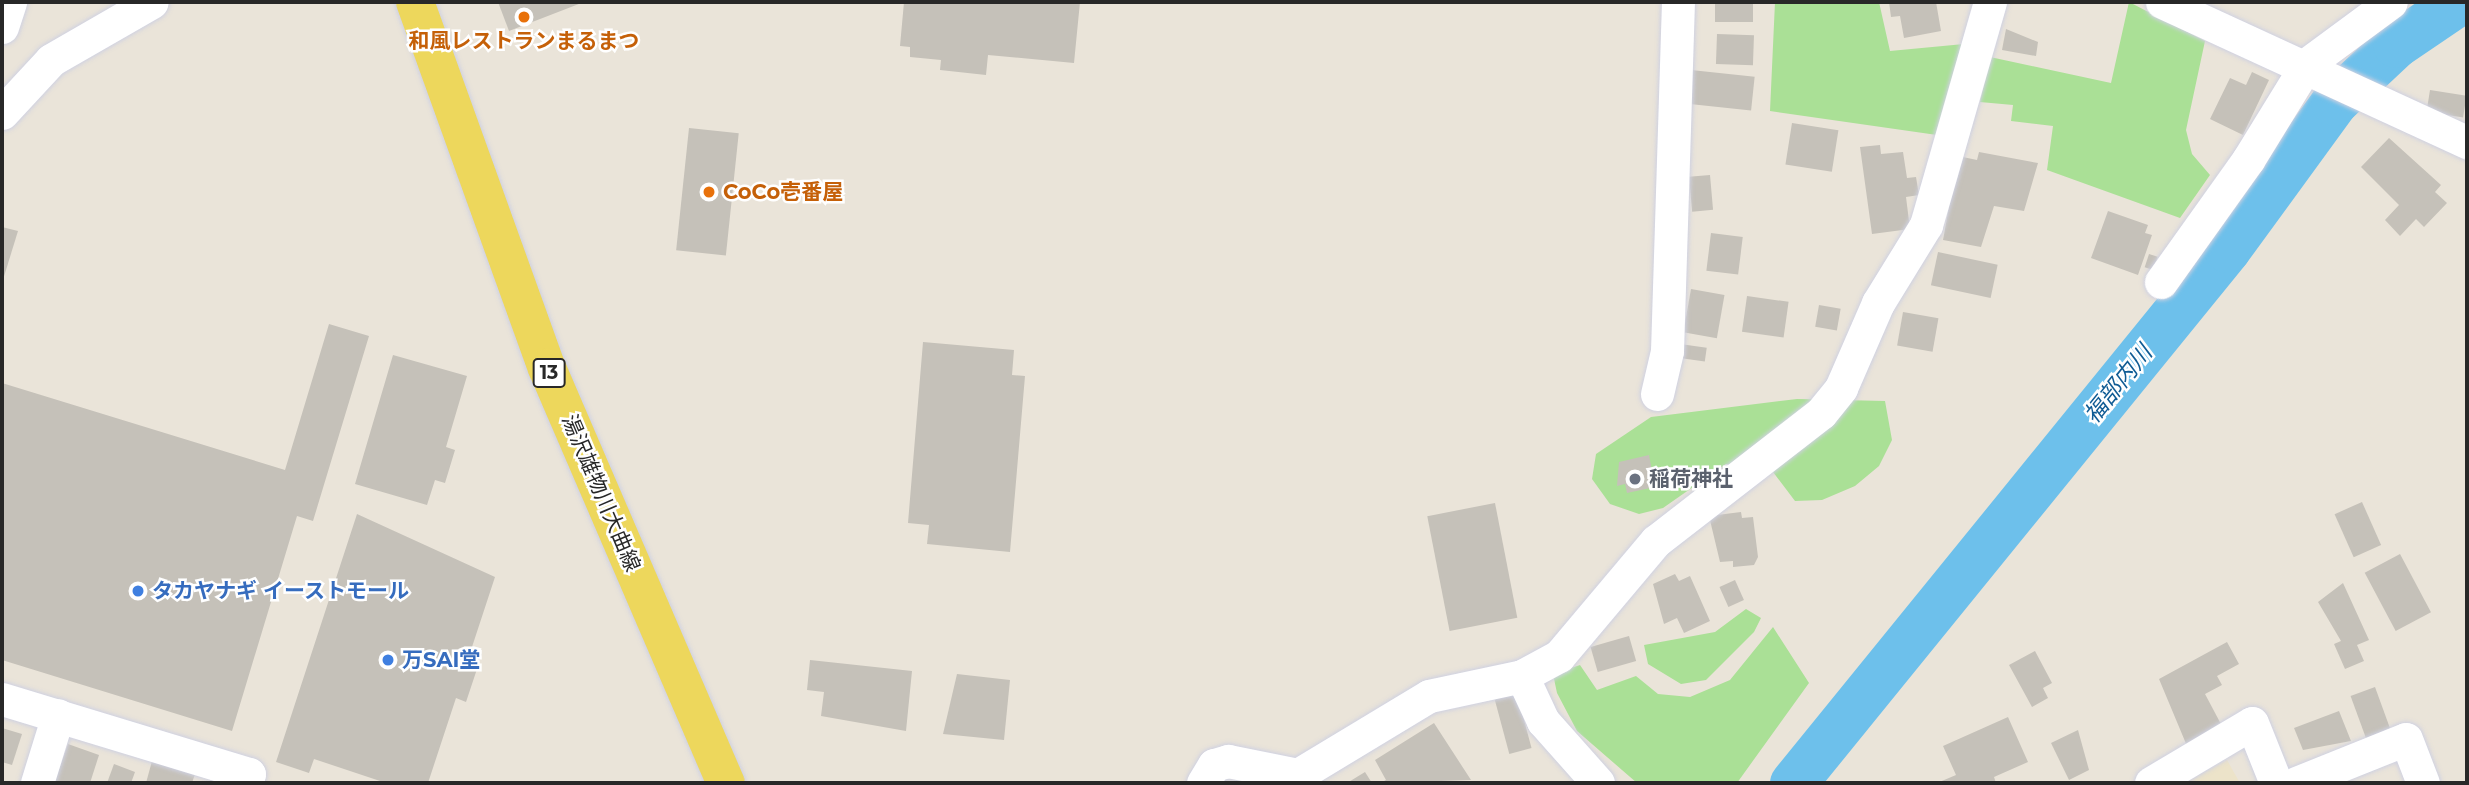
<!DOCTYPE html>
<html>
<head>
<meta charset="utf-8">
<style>
  body { margin:0 }
  #map { position:relative; width:2469px; height:785px; overflow:hidden; background:#eae4d9; font-family:Montserrat,"Noto Sans JP",sans-serif }
  div>[style] { position:absolute }
  .education>* { inset:0; background:#ece3c9 }
  .green>* { inset:0; background:#aae096 }
  .river>* { height:47px; margin:-23.5px; padding:0 23.5px; transform-origin:23.5px; border-radius:23.5px; background:#6dc0eb }
  .building>* { inset:0; background:#c5c1b9; transform-origin:0 0 }
  .roads { filter:drop-shadow(0 0 2px #cfd1e1) drop-shadow(0 0 2px #cfd1e1) }
  .minor>* { height:33px; margin:-16.5px; padding:0 16.5px; transform-origin:16.5px; border-radius:16.5px; background:#fff }
  .major>* { height:38px; margin:-19px; padding:0 19px; transform-origin:19px; border-radius:19px; background:#edd75c }
  .dots>* { width:19px; height:19px; translate:-50% -50%; box-sizing:border-box; border:4px solid #fff; border-radius:50% }
  span { translate:-50% -50%; white-space:nowrap; text-align:center; line-height:1.15; -webkit-text-stroke:5px #fff; paint-order:stroke }
  .shield-label span { padding:2px 5px; background:#fff; border:2px solid; border-radius:5px; -webkit-text-stroke-width:0 }
  .shield-label { font-size:19px; color:#282828; font-weight:700 }
  .food-label { font-size:21px; color:#c56008; font-weight:700 }
  .left { translate:0 -50%; text-align:left }
  .worship-label { font-size:21px; color:#5b616d; font-weight:700 }
  .street-label { font-size:21px; color:#282828 }
  .shop-label { font-size:21px; color:#366cbe; font-weight:700 }
  .water-label { font-size:23px; color:#105c94; font-style:italic }
  .frame { position:absolute; inset:0; border:4px solid #282828; pointer-events:none }
</style>
</head>
<body>
<div id="map">
  <div class="education">
    <div style="clip-path:polygon(2227px 760px,2240px 783px,2185px 783px)"></div>
  </div>
  <div class="green">
    <div style="clip-path:polygon(1775px 2px,1879px 2px,1890px 51px,1964px 44px,1944px 136px,1770px 111px)"></div>
    <div style="clip-path:polygon(2129px 2px,2205px 41px,2186px 130px,2192px 154px,2210px 175px,2180px 218px,2047px 170px,2053px 126px,2011px 121px,2013px 105px,1980px 102px,1990px 57px,2111px 83px)"></div>
    <div style="clip-path:polygon(1797px 399px,1885px 401px,1892px 440px,1879px 466px,1855px 486px,1822px 500px,1795px 501px,1770px 468px,1726px 464px,1663px 508px,1639px 514px,1610px 504px,1592px 479px,1596px 454px,1651px 417px)"></div>
    <div style="clip-path:polygon(1746px 609px,1761px 618px,1754px 632px,1706px 680px,1681px 684px,1648px 664px,1644px 645px,1715px 632px)"></div>
    <div style="clip-path:polygon(1773px 627px,1809px 683px,1737px 783px,1637px 783px,1577px 731px,1557px 693px,1553px 674px,1580px 665px,1597px 690px,1636px 676px,1658px 694px,1690px 697px,1730px 680px)"></div>
  </div>
  <div class="river">
    <div style="left:1793px;top:783px;width:688px;rotate:-50.9deg"></div>
    <div style="left:2227px;top:249px;width:182px;rotate:-53.9deg"></div>
    <div style="left:2334px;top:102px;width:85px;rotate:-43.1deg"></div>
    <div style="left:2396px;top:44px;width:75px;rotate:-34.1deg"></div>
  </div>
  <div class="building">
    <div style="clip-path:polygon(498px 2px,584px 2px,509px 31px)"></div>
    <div style="clip-path:polygon(904px 2px,1080px 2px,1074px 63px,988px 55px,986px 75px,940px 70px,941px 60px,910px 57px,910px 47px,900px 46px)"></div>
    <div style="left:1715px;top:2px;width:38px;height:20px"></div>
    <div style="clip-path:polygon(1889px 2px,1936px 2px,1941px 31px,1904px 38px,1900px 16px,1891px 17px)"></div>
    <div style="clip-path:polygon(2006px 29px,2038px 42px,2036px 56px,2002px 50px)"></div>
    <div style="left:1717px;top:34px;width:37px;height:30px;rotate:2deg"></div>
    <div style="left:1691px;top:70px;width:64px;height:34px;rotate:6deg"></div>
    <div style="clip-path:polygon(2252px 72px,2269px 80px,2243px 135px,2210px 119px,2230px 78px,2246px 85px)"></div>
    <div style="left:2430px;top:90px;width:37px;height:22px;rotate:9deg"></div>
    <div style="left:1792px;top:123px;width:47px;height:42px;rotate:9deg"></div>
    <div style="left:689px;top:128px;width:50px;height:123px;rotate:6deg"></div>
    <div style="clip-path:polygon(2389px 138px,2441px 185px,2435px 192px,2447px 203px,2424px 227px,2416px 219px,2400px 236px,2385px 220px,2399px 205px,2361px 167px)"></div>
    <div style="clip-path:polygon(1880px 145px,1881px 154px,1903px 152px,1907px 178px,1916px 177px,1919px 195px,1906px 197px,1910px 229px,1872px 234px,1860px 147px)"></div>
    <div style="clip-path:polygon(1979px 152px,2038px 163px,2024px 211px,1994px 206px,1981px 247px,1943px 240px,1958px 156px,1977px 160px)"></div>
    <div style="left:1710px;top:175px;width:35px;height:21px;rotate:85deg"></div>
    <div style="clip-path:polygon(2108px 211px,2148px 225px,2145px 233px,2152px 235px,2138px 275px,2091px 258px)"></div>
    <div style="clip-path:polygon(2px 227px,18px 231px,2px 283px)"></div>
    <div style="left:1711px;top:233px;width:32px;height:38px;rotate:7deg"></div>
    <div style="left:1938px;top:252px;width:61px;height:34px;rotate:12deg"></div>
    <div style="left:2149px;top:254px;width:9px;height:14px;rotate:18deg"></div>
    <div style="left:1691px;top:289px;width:34px;height:44px;rotate:10deg"></div>
    <div style="left:1747px;top:296px;width:42px;height:36px;rotate:8deg"></div>
    <div style="left:1819px;top:305px;width:22px;height:22px;rotate:10deg"></div>
    <div style="left:1903px;top:312px;width:36px;height:34px;rotate:10deg"></div>
    <div style="clip-path:polygon(329px 324px,369px 336px,313px 521px,297px 516px,232px 731px,2px 660px,2px 383px,285px 470px)"></div>
    <div style="clip-path:polygon(923px 342px,1014px 350px,1012px 375px,1025px 376px,1010px 552px,927px 544px,929px 525px,908px 523px)"></div>
    <div style="left:1680px;top:344px;width:27px;height:14px;rotate:8deg"></div>
    <div style="clip-path:polygon(393px 355px,467px 376px,446px 447px,455px 450px,445px 483px,435px 480px,427px 505px,355px 484px)"></div>
    <div style="clip-path:polygon(1649px 455px,1655px 487px,1627px 493px,1625px 484px,1617px 486px,1619px 462px)"></div>
    <div style="left:2362px;top:502px;width:47px;height:30px;rotate:66deg"></div>
    <div style="left:1495px;top:503px;width:117px;height:69px;rotate:79deg"></div>
    <div style="clip-path:polygon(1741px 512px,1742px 518px,1753px 517px,1758px 557px,1754px 565px,1733px 567px,1733px 561px,1720px 562px,1709px 516px)"></div>
    <div style="clip-path:polygon(357px 514px,495px 577px,471px 650px,482px 654px,466px 702px,456px 698px,428px 783px,386px 783px,314px 759px,309px 773px,276px 762px)"></div>
    <div style="left:2400px;top:554px;width:66px;height:40px;rotate:62deg"></div>
    <div style="clip-path:polygon(1675px 574px,1679px 581px,1690px 576px,1710px 621px,1684px 633px,1677px 618px,1664px 624px,1653px 584px)"></div>
    <div style="left:1735px;top:580px;width:22px;height:17px;rotate:66deg"></div>
    <div style="clip-path:polygon(2343px 583px,2369px 640px,2357px 645px,2364px 661px,2345px 669px,2334px 644px,2341px 641px,2318px 602px)"></div>
    <div style="left:1629px;top:636px;width:26px;height:40px;rotate:74deg"></div>
    <div style="clip-path:polygon(2227px 642px,2239px 664px,2217px 676px,2222px 685px,2205px 694px,2222px 726px,2187px 746px,2159px 679px)"></div>
    <div style="clip-path:polygon(2035px 651px,2052px 683px,2043px 688px,2048px 698px,2032px 707px,2009px 665px)"></div>
    <div style="clip-path:polygon(810px 660px,912px 671px,906px 731px,821px 716px,824px 692px,807px 690px)"></div>
    <div style="clip-path:polygon(957px 674px,1010px 680px,1004px 740px,943px 734px)"></div>
    <div style="left:2375px;top:687px;width:46px;height:26px;rotate:70deg"></div>
    <div style="left:1516px;top:690px;width:60px;height:23px;rotate:75deg"></div>
    <div style="clip-path:polygon(2339px 711px,2351px 741px,2303px 750px,2294px 728px)"></div>
    <div style="clip-path:polygon(2008px 717px,2028px 762px,1994px 777px,1996px 783px,1937px 783px,1956px 775px,1943px 746px)"></div>
    <div style="clip-path:polygon(1434px 723px,1471px 780px,1380px 783px,1386px 780px,1375px 760px)"></div>
    <div style="clip-path:polygon(2px 728px,22px 734px,12px 765px,2px 762px)"></div>
    <div style="clip-path:polygon(2078px 730px,2089px 770px,2069px 780px,2051px 743px)"></div>
    <div style="clip-path:polygon(68px 744px,99px 755px,90px 783px,54px 783px)"></div>
    <div style="clip-path:polygon(152px 761px,195px 774px,192px 783px,146px 783px)"></div>
    <div style="clip-path:polygon(114px 764px,135px 772px,131px 783px,107px 783px)"></div>
    <div style="clip-path:polygon(1365px 772px,1372px 783px,1347px 783px)"></div>
  </div>
  <div class="roads">
    <div class="minor">
      <div style="left:2162px;top:2px;width:336px;rotate:24.7deg"></div>
      <div style="left:2px;top:27px;width:26px;rotate:-72deg"></div>
      <div style="left:2px;top:113px;width:72px;rotate:-47.2deg"></div>
      <div style="left:51px;top:60px;width:116px;rotate:-29.9deg"></div>
      <div style="left:2161px;top:282px;width:150px;rotate:-54.5deg"></div>
      <div style="left:2248px;top:160px;width:113px;rotate:-58.4deg"></div>
      <div style="left:2307px;top:64px;width:104px;rotate:-36.4deg"></div>
      <div style="left:1657px;top:394px;width:44px;rotate:-76.9deg"></div>
      <div style="left:1667px;top:351px;width:349px;rotate:-88.2deg"></div>
      <div style="left:1522px;top:676px;width:50px;rotate:65deg"></div>
      <div style="left:1543px;top:721px;width:83px;rotate:48.4deg"></div>
      <div style="left:2px;top:699px;width:258px;rotate:16.9deg"></div>
      <div style="left:249px;top:774px;width:9px;rotate:108deg"></div>
      <div style="left:37px;top:783px;width:71px;rotate:-72.8deg"></div>
      <div style="left:1203px;top:783px;width:21px;rotate:-59deg"></div>
      <div style="left:1214px;top:765px;width:15px;rotate:-16deg"></div>
      <div style="left:1228px;top:761px;width:71px;rotate:11.3deg"></div>
      <div style="left:1298px;top:775px;width:153px;rotate:-31.1deg"></div>
      <div style="left:1429px;top:696px;width:95px;rotate:-12.1deg"></div>
      <div style="left:1522px;top:676px;width:42px;rotate:-28.4deg"></div>
      <div style="left:1559px;top:656px;width:150px;rotate:-49.9deg"></div>
      <div style="left:1656px;top:541px;width:209px;rotate:-37.8deg"></div>
      <div style="left:1821px;top:413px;width:32px;rotate:-51deg"></div>
      <div style="left:1841px;top:388px;width:93px;rotate:-66.5deg"></div>
      <div style="left:1878px;top:303px;width:92px;rotate:-58.4deg"></div>
      <div style="left:1926px;top:225px;width:232px;rotate:-74deg"></div>
      <div style="left:2151px;top:783px;width:117px;rotate:-30.7deg"></div>
      <div style="left:2252px;top:723px;width:65px;rotate:68.2deg"></div>
      <div style="left:2296px;top:783px;width:118px;rotate:-21.8deg"></div>
      <div style="left:2406px;top:739px;width:47px;rotate:68.9deg"></div>
    </div>
    <div class="major">
      <div style="left:415px;top:2px;width:389px;rotate:70.2deg"></div>
      <div style="left:547px;top:368px;width:452px;rotate:66.7deg"></div>
    </div>
  </div>
  <div class="dots">
    <div style="left:524px;top:17px;background:#e8710a"></div>
    <div style="left:709px;top:192px;background:#e8710a"></div>
    <div style="left:1635px;top:479px;background:#6b7280"></div>
    <div style="left:138px;top:591px;background:#3f7fe0"></div>
    <div style="left:388px;top:660px;background:#3f7fe0"></div>
  </div>
  <div class="shield-label">
    <span style="left:549px;top:373px">13</span>
  </div>
  <div class="food-label">
    <span style="left:524px;top:41px">和風レストランまるまつ</span>
    <span class="left" style="left:723px;top:192px">CoCo壱番屋</span>
  </div>
  <div class="worship-label">
    <span class="left" style="left:1649px;top:479px">稲荷神社</span>
  </div>
  <div class="street-label">
    <span style="left:601px;top:493px;rotate:67deg">湯沢雄物川大曲線</span>
  </div>
  <div class="shop-label">
    <span class="left" style="left:152px;top:591px">タカヤナギ イーストモール</span>
    <span class="left" style="left:402px;top:660px">万SAI堂</span>
  </div>
  <div class="water-label">
    <span style="left:2118px;top:384px;rotate:-51deg">福部内川</span>
  </div>
  <div class="frame"></div>
</div>
</body>
</html>
